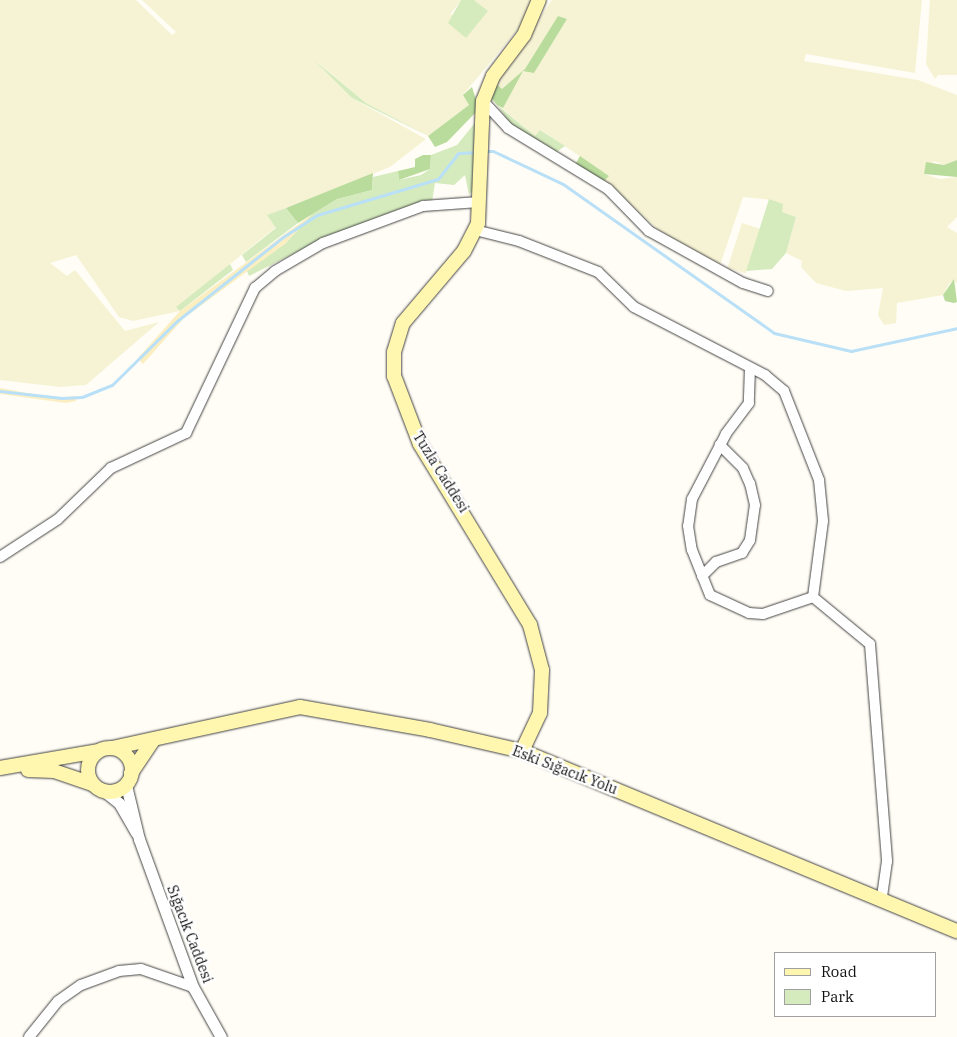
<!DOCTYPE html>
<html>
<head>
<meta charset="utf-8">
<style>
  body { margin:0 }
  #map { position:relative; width:957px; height:1037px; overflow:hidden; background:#fffdf5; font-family:"IBM Plex Serif",serif }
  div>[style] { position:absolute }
  .farmland>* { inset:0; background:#f6f3d4; transform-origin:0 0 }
  .green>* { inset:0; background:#d5ebbd }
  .forest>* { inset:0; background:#b9dc9c }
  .sand>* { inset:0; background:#fbeec1 }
  .stream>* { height:3px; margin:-1.5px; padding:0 1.5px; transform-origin:1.5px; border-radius:1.5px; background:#b9e0f7 }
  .roads { filter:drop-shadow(0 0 1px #444) drop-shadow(0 0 1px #444) }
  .minor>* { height:10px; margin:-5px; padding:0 5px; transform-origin:5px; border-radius:5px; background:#fff }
  .tertiary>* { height:11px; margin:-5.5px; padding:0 5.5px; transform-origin:5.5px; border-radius:5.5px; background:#fff }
  .secondary>* { height:14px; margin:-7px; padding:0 7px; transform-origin:7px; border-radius:7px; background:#fff6b0 }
  .secondary>.ring { margin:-7px; padding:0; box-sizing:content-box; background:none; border:14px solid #fff6b0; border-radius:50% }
  span { translate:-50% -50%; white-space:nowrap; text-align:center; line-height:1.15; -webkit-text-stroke:5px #fff; paint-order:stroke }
  .street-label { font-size:14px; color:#111 }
  .legend { position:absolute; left:774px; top:952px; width:162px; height:65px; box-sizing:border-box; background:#fff; border:1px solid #a0a0a0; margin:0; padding:6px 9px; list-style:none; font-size:15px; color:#111 }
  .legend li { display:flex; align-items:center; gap:10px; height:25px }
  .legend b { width:25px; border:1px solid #a0a0a0 }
</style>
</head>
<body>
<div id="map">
  <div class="farmland">
    <div style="clip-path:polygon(0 0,136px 0,172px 35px,176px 32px,142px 0,461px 0,450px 15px,487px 11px,474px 0,532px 0,522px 24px,463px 95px,469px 105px,428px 136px,366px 103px,316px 61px,352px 98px,426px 139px,390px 167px,268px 215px,276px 227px,177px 307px,180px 311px,133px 321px,119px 317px,76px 255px,50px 263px,67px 276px,75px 270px,125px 331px,159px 322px,86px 385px,60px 387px,0 380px)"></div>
    <div style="clip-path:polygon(evenodd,552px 0,922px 0,915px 73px,806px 54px,804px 61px,918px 80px,957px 95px,957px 160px,944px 165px,934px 161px,924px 174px,940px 179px,957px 177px,957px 217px,947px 227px,957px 233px,957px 284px,954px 280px,949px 284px,943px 295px,897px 303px,896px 323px,884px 325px,878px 315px,883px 288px,846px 291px,816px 283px,801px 267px,802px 261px,786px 253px,796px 217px,781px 212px,773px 200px,743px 197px,720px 265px,662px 233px,604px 181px,609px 176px,541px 130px,535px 136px,492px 100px,494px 82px,552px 0,558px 16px,567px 19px,534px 73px,558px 16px)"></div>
    <div style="clip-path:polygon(930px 0,957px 0,957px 75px,938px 75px,935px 79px,926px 64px)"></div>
    <div style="left:742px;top:223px;width:19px;height:47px;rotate:18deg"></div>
  </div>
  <div class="green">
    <div style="clip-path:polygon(461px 0,474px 0,488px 11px,466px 38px,448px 23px)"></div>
    <div style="clip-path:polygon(314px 60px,366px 103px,428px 136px,352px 98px)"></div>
    <div style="clip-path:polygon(497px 105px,535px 136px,540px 130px,565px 146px,555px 153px,512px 126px)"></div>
    <div style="clip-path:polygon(478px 119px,478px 184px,469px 195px,465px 175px,454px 185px,435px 183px,432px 202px,330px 235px,249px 276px,247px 271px,286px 243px,311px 215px,337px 199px,372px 190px,373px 177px,398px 171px,399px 180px,421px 175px,430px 169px,431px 155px,457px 145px)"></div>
    <div style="clip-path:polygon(769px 199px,783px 204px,782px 212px,796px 217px,786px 253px,772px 269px,746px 271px)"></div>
    <div style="clip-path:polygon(286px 208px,298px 223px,246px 262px,242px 255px,276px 228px,267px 215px)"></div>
    <div style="clip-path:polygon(230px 264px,233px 270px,180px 311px,176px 307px)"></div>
  </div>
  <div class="forest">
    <div style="clip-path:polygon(558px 16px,567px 19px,534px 73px,523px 71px,503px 108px,497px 105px,489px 95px,494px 82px,502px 89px,525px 69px)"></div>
    <div style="clip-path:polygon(472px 87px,479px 109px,447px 142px,435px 147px,428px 136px,469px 105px,463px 95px)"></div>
    <div style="clip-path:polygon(423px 155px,431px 155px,430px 169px,399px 180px,398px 171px,415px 167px,415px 159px)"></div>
    <div style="clip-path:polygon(580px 156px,609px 176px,604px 181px,575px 165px)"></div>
    <div style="clip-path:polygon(957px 160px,957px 177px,924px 174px,926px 162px,944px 165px)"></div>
    <div style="clip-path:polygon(373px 173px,372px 190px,337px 199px,298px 223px,286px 208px)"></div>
    <div style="clip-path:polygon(954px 279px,957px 302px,954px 303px,945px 301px,943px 295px)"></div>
  </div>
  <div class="sand">
    <div style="clip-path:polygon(311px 215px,286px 243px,184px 318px,143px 364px,138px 358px,180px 311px)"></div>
    <div style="clip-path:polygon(0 388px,53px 398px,77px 396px,76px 401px,66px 403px,0 394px)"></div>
  </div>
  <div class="stream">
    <div style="left:484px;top:151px;width:9px"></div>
    <div style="left:493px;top:151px;width:77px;rotate:25.2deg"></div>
    <div style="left:563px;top:184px;width:258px;rotate:35.2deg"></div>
    <div style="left:774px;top:333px;width:79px;rotate:13.2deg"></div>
    <div style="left:851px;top:351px;width:108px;rotate:-12.2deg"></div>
    <div style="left:0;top:391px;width:62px;rotate:6.4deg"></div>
    <div style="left:62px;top:398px;width:20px;rotate:-3deg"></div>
    <div style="left:82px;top:397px;width:32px;rotate:-22deg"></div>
    <div style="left:112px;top:385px;width:91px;rotate:-44.6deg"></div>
    <div style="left:177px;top:321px;width:135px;rotate:-38.4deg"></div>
    <div style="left:283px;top:237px;width:40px;rotate:-32.9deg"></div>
    <div style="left:317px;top:215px;width:126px;rotate:-16.6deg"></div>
    <div style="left:438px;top:179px;width:33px;rotate:-52deg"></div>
    <div style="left:458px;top:153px;width:20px;rotate:-3deg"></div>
  </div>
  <div class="roads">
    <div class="minor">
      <div style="left:483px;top:101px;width:37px;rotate:47deg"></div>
      <div style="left:508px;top:128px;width:117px;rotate:31.4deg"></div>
      <div style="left:608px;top:189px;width:59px;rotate:45.7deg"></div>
      <div style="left:649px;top:231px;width:107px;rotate:29deg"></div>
      <div style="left:743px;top:283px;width:26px;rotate:18deg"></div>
      <div style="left:475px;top:230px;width:45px;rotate:14deg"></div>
      <div style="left:519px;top:241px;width:85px;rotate:21.4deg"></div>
      <div style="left:598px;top:272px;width:50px;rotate:44.2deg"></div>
      <div style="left:634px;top:307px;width:148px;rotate:27.4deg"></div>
      <div style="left:765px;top:375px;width:25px;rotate:40deg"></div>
      <div style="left:784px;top:391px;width:96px;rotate:68.5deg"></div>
      <div style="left:819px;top:480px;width:41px;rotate:84.4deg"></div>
      <div style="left:823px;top:521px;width:77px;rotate:97.5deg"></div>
      <div style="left:813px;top:597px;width:74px;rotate:39.5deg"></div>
      <div style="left:870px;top:644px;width:218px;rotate:85.5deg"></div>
      <div style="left:887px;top:861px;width:36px;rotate:98deg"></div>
      <div style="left:750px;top:368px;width:35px;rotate:92deg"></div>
      <div style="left:749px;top:403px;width:39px;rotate:127deg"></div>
      <div style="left:726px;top:434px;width:73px;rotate:117.6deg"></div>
      <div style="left:692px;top:499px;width:27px;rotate:98deg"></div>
      <div style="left:688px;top:526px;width:24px;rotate:81deg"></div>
      <div style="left:692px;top:550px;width:48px;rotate:68.2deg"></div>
      <div style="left:710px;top:595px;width:43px;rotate:24.8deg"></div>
      <div style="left:749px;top:613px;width:14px;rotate:4deg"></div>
      <div style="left:763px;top:614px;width:53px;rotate:-18.8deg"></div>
      <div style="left:0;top:557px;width:69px;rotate:-33.2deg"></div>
      <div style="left:58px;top:519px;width:74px;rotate:-43.9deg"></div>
      <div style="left:111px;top:468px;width:83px;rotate:-25deg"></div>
      <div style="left:186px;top:433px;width:161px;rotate:-64.6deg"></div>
      <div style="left:255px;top:288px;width:26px;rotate:-40deg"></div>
      <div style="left:275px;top:271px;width:56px;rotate:-30.3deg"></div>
      <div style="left:323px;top:243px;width:107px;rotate:-20.3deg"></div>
      <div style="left:423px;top:206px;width:56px;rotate:-4.1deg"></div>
      <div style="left:702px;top:576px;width:20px;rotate:-45deg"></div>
      <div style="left:716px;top:562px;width:28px;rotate:-19deg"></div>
      <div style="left:742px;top:553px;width:15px;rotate:-58deg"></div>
      <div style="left:750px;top:540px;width:35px;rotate:-82deg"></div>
      <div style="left:755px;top:505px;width:22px;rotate:-103deg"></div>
      <div style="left:750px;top:484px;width:17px;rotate:-114deg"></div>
      <div style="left:743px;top:468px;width:33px;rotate:-135deg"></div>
      <div style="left:29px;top:1037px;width:46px;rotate:-51.1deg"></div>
      <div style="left:58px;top:1001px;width:28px;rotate:-35deg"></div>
      <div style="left:81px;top:985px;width:40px;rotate:-20.2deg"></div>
      <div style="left:119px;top:971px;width:22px;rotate:-5deg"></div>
      <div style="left:141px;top:969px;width:55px;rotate:19.1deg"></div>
    </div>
    <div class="tertiary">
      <div style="left:126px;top:785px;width:56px;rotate:76.5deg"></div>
      <div style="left:139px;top:839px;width:158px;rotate:70deg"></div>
      <div style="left:193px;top:987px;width:57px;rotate:60.8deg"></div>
      <div style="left:105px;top:792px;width:18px;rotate:38deg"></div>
      <div style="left:119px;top:803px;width:34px;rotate:60deg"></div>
    </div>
    <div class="secondary">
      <div style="left:112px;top:748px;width:192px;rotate:-12.3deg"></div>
      <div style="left:300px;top:707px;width:132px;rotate:10deg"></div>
      <div style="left:430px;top:730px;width:94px;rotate:12.9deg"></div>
      <div style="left:522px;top:751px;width:471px;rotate:22.5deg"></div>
      <div class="ring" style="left:88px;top:748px;width:30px;height:30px"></div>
      <div style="left:522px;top:751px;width:42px;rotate:-64.7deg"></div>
      <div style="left:540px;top:713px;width:43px;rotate:-87.3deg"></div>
      <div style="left:542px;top:670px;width:47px;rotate:-104.9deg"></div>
      <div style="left:530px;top:625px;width:212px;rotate:-121.3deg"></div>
      <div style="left:420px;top:444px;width:73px;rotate:-110.9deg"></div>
      <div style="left:394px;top:376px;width:24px;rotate:-90deg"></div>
      <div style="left:394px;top:352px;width:30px;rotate:-73deg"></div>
      <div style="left:403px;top:323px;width:94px;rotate:-49.7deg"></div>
      <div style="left:464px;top:251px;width:31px;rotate:-63deg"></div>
      <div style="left:478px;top:223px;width:122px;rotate:-87.7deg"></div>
      <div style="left:483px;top:101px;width:27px;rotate:-68deg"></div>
      <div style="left:493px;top:76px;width:51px;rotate:-52.9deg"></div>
      <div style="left:524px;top:35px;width:38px;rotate:-67deg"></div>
      <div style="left:0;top:768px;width:99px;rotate:-9.8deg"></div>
      <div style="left:28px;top:770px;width:26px;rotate:2deg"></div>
      <div style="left:54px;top:771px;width:40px;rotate:18.9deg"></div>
      <div style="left:131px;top:773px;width:40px;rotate:-56deg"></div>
    </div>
  </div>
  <div class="street-label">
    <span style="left:441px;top:472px;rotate:58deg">Tuzla Caddesi</span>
    <span style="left:565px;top:770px;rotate:21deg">Eski Sığacık Yolu</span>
    <span style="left:190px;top:934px;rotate:69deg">Sığacık Caddesi</span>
  </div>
  <ul class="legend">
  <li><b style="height:6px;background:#fff6b0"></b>Road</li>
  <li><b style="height:14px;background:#d5ebbd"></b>Park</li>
  </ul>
</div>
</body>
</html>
